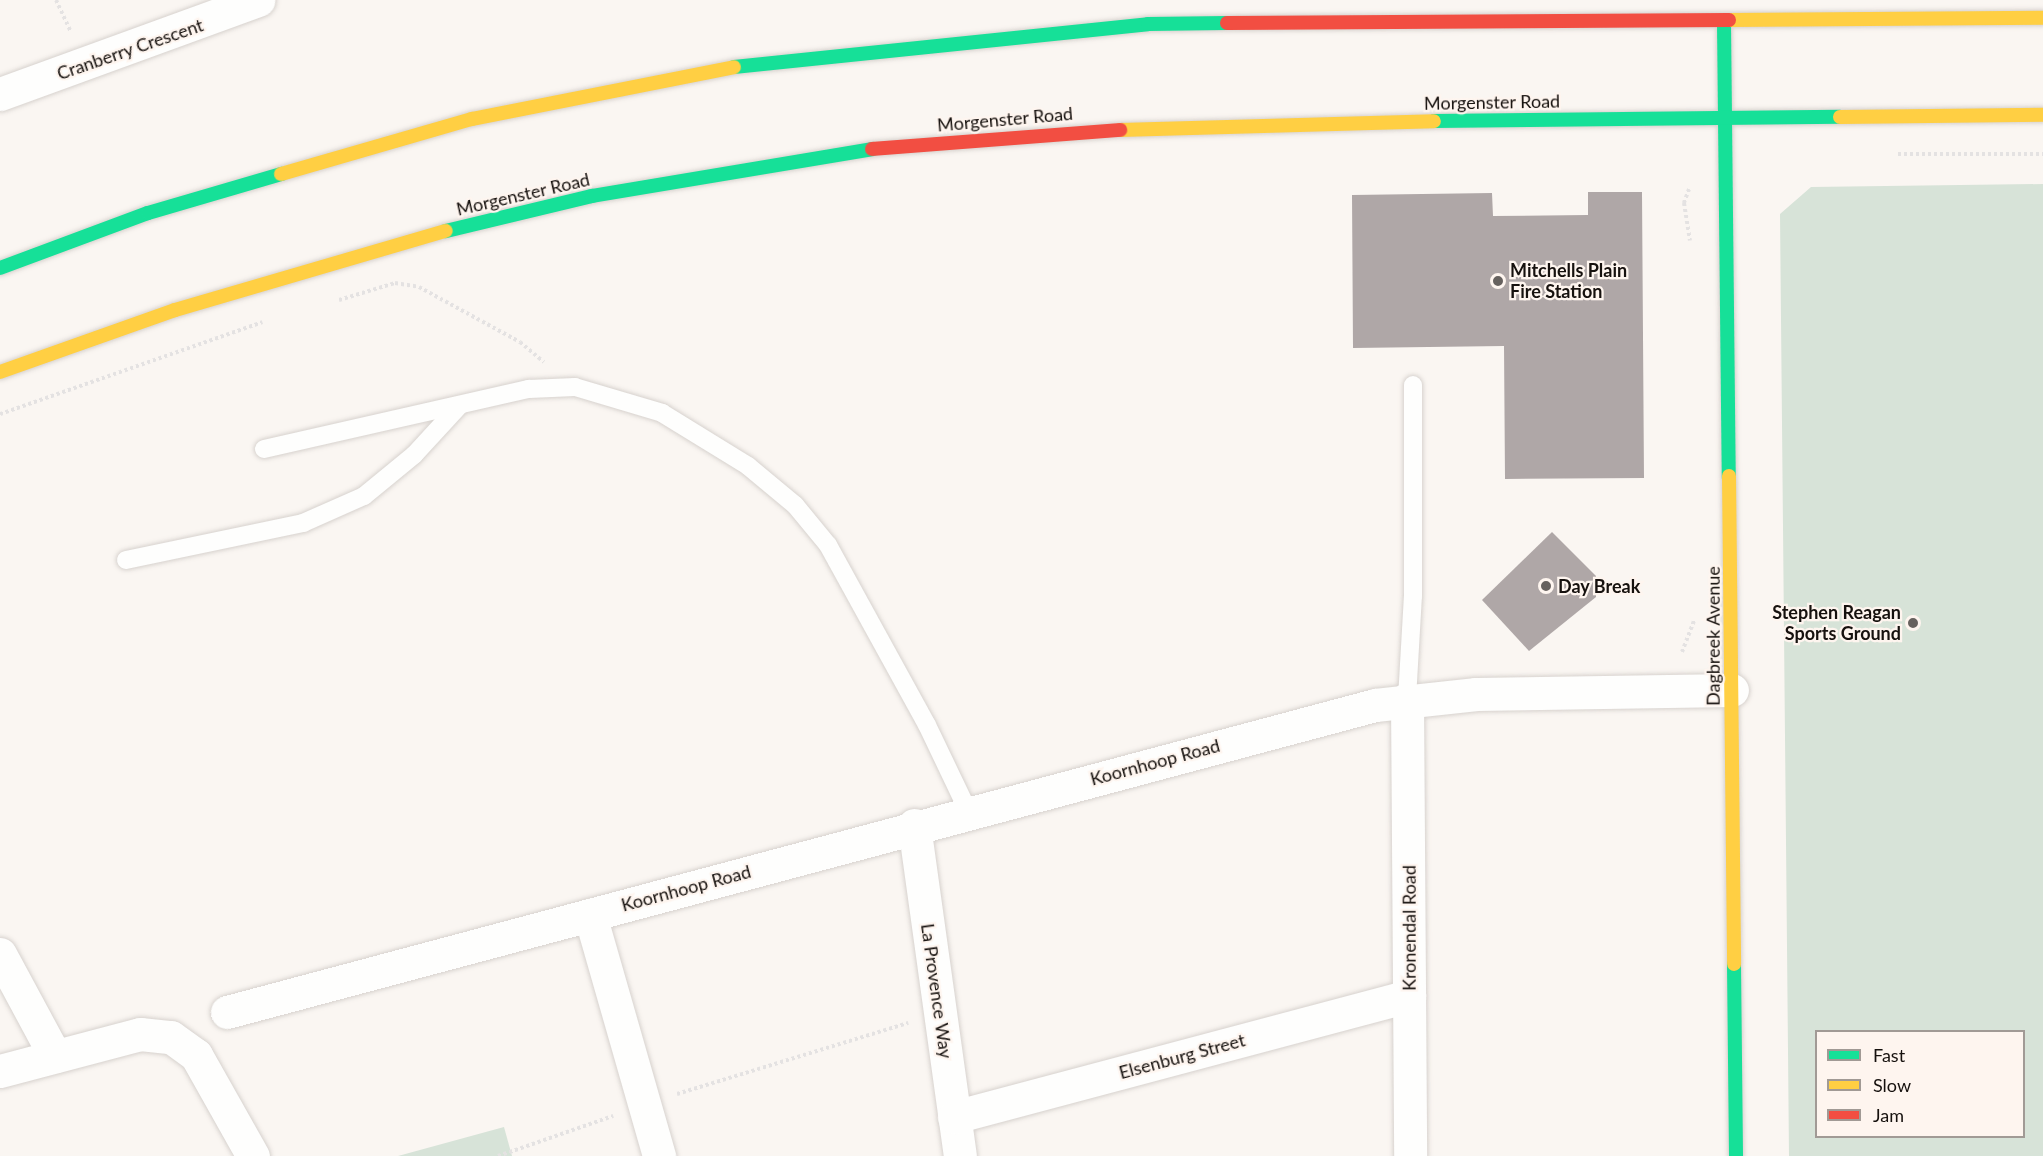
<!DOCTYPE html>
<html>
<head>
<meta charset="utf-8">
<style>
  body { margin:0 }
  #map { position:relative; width:2043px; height:1156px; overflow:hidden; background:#faf6f2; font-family:Lato,sans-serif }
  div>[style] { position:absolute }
  .green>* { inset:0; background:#d7e3d8 }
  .building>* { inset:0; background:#afa7a7 }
  .path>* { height:4px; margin-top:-2px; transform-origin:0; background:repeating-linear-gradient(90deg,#e4e2e2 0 3px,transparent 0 6px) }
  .roads { filter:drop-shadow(0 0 2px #d7d2ce) drop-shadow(0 0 2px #d7d2ce) }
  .lane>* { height:18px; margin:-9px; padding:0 9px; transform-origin:9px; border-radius:9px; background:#fefefd }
  .street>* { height:33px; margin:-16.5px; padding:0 16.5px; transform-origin:16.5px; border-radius:16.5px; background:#fefefd }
  .fast>* { height:14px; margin:-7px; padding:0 7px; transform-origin:7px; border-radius:7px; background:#16e098 }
  .slow>* { height:14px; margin:-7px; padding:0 7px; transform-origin:7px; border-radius:7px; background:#ffcf43 }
  .jam>* { height:14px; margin:-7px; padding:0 7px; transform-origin:7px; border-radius:7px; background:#f24e42 }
  .dots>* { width:16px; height:16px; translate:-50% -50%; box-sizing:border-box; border:3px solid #fef5ef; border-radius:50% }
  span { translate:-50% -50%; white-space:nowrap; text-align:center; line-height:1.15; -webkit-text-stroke:4.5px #fef5ef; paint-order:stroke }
  .street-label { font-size:18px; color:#16110e }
  .poi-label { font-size:18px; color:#16110e; font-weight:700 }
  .left { translate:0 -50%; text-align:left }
  .right { translate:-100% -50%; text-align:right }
  .legend { position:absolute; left:1815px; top:1030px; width:210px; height:108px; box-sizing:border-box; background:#fef5ef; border:2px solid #a19a95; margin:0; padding:8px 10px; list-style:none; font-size:18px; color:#16110e }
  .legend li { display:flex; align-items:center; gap:12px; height:30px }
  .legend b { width:30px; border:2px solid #a19a95 }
</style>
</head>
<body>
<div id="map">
  <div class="green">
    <div style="clip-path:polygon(evenodd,2043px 184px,2043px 1156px,1789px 1156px,1780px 214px,1811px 187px,2043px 184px,1816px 1032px,2024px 1032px,2024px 1136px,1816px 1136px,1816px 1032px)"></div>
    <div style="clip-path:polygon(504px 1127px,512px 1156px,398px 1156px)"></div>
  </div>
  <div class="building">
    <div style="clip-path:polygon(1588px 192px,1642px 192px,1644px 478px,1505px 479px,1504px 346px,1353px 348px,1352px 195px,1492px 193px,1493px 216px,1588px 215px)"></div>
    <div style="clip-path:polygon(1552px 532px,1596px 576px,1596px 597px,1529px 651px,1482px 600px)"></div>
  </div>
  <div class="path">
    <div style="left:56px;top:0;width:35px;rotate:65deg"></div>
    <div style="left:1898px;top:154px;width:145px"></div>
    <div style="left:1689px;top:189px;width:15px;rotate:110deg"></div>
    <div style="left:1684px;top:203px;width:38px;rotate:81deg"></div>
    <div style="left:339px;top:300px;width:59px;rotate:-16.9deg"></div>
    <div style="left:395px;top:283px;width:24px;rotate:9deg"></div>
    <div style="left:419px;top:287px;width:115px;rotate:28.6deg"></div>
    <div style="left:520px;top:342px;width:31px;rotate:40deg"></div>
    <div style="left:0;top:414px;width:278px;rotate:-19.3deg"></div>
    <div style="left:1682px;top:652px;width:34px;rotate:-69deg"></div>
    <div style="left:677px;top:1094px;width:242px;rotate:-17.1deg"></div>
    <div style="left:498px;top:1156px;width:122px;rotate:-19.2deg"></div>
  </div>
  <div class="roads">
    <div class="lane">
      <div style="left:264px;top:449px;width:272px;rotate:-12.8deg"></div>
      <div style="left:529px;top:389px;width:46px;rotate:-2.5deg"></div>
      <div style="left:575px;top:387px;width:91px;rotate:16.6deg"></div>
      <div style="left:662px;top:413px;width:101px;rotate:31.6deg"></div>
      <div style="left:748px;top:466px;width:61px;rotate:39.7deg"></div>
      <div style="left:795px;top:505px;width:52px;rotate:50.5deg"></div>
      <div style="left:828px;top:545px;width:205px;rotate:61.2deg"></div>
      <div style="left:927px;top:725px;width:95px;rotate:64.5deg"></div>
      <div style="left:126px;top:560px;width:181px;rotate:-11.8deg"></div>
      <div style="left:303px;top:523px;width:67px;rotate:-23.9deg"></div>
      <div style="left:364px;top:496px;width:65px;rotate:-39.4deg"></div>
      <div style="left:414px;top:455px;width:67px;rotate:-47.4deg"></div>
      <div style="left:1407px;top:699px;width:103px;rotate:-86.7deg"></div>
      <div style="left:1413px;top:596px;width:211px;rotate:-90deg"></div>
    </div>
    <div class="street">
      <div style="left:0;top:94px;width:275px;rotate:-20deg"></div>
      <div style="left:1407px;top:699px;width:457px;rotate:89.6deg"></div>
      <div style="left:914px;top:825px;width:334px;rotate:82.1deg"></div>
      <div style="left:590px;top:915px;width:251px;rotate:74deg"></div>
      <div style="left:0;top:954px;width:116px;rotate:61.7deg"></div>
      <div style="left:227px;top:1012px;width:1188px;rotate:-14.97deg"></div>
      <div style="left:1375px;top:705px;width:102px;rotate:-6.2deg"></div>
      <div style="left:1476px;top:694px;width:256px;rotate:-0.9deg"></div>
      <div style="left:0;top:1071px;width:145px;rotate:-14.8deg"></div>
      <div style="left:140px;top:1034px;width:31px;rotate:6deg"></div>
      <div style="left:171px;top:1037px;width:31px;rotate:36deg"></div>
      <div style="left:196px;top:1055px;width:116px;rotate:60.6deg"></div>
      <div style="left:954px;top:1117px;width:471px;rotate:-14.9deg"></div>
    </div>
    <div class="fast">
      <div style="left:1724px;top:23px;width:453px;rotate:89.4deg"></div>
      <div style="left:734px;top:67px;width:416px;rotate:-5.9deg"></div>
      <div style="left:1148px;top:24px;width:79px;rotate:-0.7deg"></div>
      <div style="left:1434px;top:121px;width:406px;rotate:-0.6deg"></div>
      <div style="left:446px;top:231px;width:150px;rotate:-13.5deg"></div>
      <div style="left:592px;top:196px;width:284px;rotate:-9.5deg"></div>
      <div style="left:0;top:268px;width:158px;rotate:-20.4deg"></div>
      <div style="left:148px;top:213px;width:139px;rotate:-16.3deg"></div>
      <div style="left:1734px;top:964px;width:192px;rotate:89.4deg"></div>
    </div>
    <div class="slow">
      <div style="left:1729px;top:20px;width:314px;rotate:-0.4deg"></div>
      <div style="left:1840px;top:117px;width:203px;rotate:-0.6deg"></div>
      <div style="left:1120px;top:130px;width:314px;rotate:-1.6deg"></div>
      <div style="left:281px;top:174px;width:199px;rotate:-16.1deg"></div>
      <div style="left:472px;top:119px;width:267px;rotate:-11.2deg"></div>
      <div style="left:0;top:372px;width:186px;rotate:-19.5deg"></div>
      <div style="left:175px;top:310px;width:282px;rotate:-16.3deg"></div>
      <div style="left:1729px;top:476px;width:488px;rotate:89.4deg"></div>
    </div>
    <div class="jam">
      <div style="left:1227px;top:23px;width:502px;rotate:-0.34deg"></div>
      <div style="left:872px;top:149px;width:249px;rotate:-4.4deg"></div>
    </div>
  </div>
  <div class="dots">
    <div style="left:1498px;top:281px;background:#66615e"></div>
    <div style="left:1546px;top:586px;background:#66615e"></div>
    <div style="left:1913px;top:623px;background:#66615e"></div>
  </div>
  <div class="street-label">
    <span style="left:130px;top:49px;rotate:-19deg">Cranberry Crescent</span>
    <span style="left:1492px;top:102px;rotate:-1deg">Morgenster Road</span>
    <span style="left:1005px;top:119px;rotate:-5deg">Morgenster Road</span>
    <span style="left:523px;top:194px;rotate:-13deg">Morgenster Road</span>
    <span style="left:1713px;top:636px;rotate:-90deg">Dagbreek Avenue</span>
    <span style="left:1155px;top:762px;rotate:-15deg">Koornhoop Road</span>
    <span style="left:686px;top:888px;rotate:-15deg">Koornhoop Road</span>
    <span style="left:1409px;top:928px;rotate:-90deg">Kronendal Road</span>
    <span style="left:937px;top:991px;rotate:82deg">La Provence Way</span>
    <span style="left:1182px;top:1056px;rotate:-15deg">Elsenburg Street</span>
  </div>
  <div class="poi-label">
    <span class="left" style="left:1510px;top:281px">Mitchells Plain<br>Fire Station</span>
    <span class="left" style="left:1558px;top:586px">Day Break</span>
    <span class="right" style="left:1901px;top:623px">Stephen Reagan<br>Sports Ground</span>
  </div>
  <ul class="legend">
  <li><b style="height:8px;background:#16e098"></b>Fast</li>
  <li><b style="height:8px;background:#ffcf43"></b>Slow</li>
  <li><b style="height:8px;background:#f24e42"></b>Jam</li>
  </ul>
</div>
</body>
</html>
